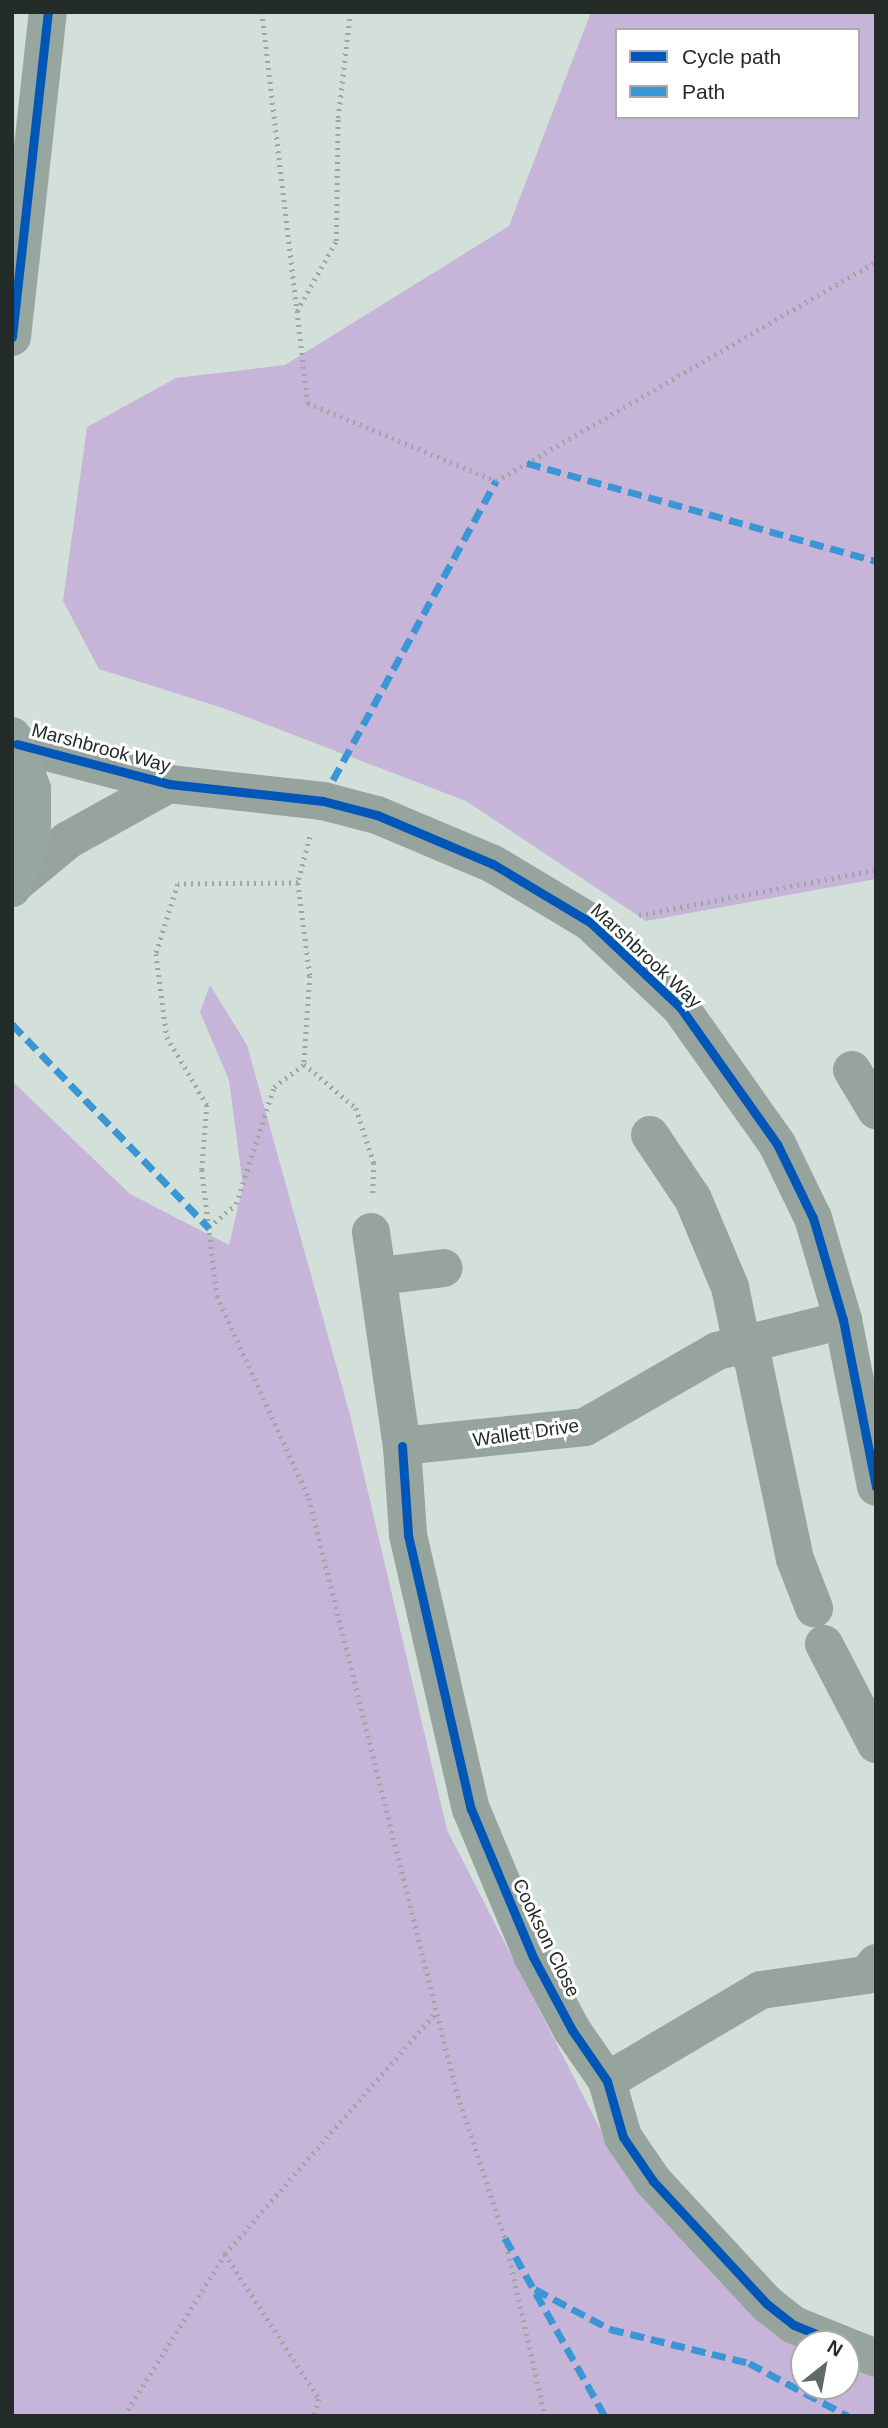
<!DOCTYPE html>
<html>
<head>
<meta charset="utf-8">
<style>
  body { margin:0 }
  #map { position:relative; width:888px; height:2428px; overflow:hidden; background:#d3dfd9; font-family:Arial,sans-serif }
  div>[style] { position:absolute }
  .forest>* { inset:0; background:#c6b5d8 }
  .path>* { height:4.5px; margin-top:-2.25px; transform-origin:0; background:repeating-linear-gradient(90deg,#9ca7a2 0 2px,transparent 0 7px) }
  .minor>* { height:38px; margin:-19px; padding:0 19px; transform-origin:19px; border-radius:19px; background:#97a49e }
  .major>* { height:38px; margin:-19px; padding:0 19px; transform-origin:19px; border-radius:19px; background:#98a6a0 }
  .quiet>* { height:7px; margin-top:-3.5px; transform-origin:0; background:repeating-linear-gradient(90deg,#3b96d6 0 14px,transparent 0 21px) }
  .cycleway>* { height:9px; margin:-4.5px; padding:0 4.5px; transform-origin:4.5px; border-radius:4.5px; background:#0057b8 }
  span { translate:-50% -50%; white-space:nowrap; text-align:center; line-height:1.15; -webkit-text-stroke:6px #fff; paint-order:stroke }
  .street-label { font-size:19px; color:#232c28 }
  .frame { position:absolute; inset:0; border:14px solid #232c28; pointer-events:none }
  .legend { position:absolute; left:615px; top:28px; width:245px; height:91px; box-sizing:border-box; background:#fff; border:2px solid #a7aba9; margin:0; padding:9px 12px; list-style:none; font-size:21px; color:#232c28 }
  .legend li { display:flex; align-items:center; gap:14px; height:35px }
  .legend b { width:35px; border:2px solid #a7aba9 }
  .north { position:absolute; left:790px; top:2330px; width:70px; height:70px; box-sizing:border-box; background:#fff; border:2px solid #a7aba9; border-radius:50%; rotate:31deg; font-size:19px; font-weight:700; line-height:28px; text-align:center; color:#232c28 }
  .north::after { content:''; display:block; margin:auto; width:24px; height:32px; background:#616b66; clip-path:polygon(50% 0,100% 100%,50% 72%,0 100%) }
</style>
</head>
<body>
<div id="map">
  <div class="forest">
    <div style="clip-path:polygon(evenodd,591px 12px,876px 12px,876px 879px,646px 921px,466px 801px,226px 709px,99px 669px,63px 601px,87px 427px,176px 378px,285px 365px,509px 226px,591px 12px,617px 30px,858px 30px,858px 117px,617px 117px,617px 30px)"></div>
    <div style="clip-path:polygon(210px 985px,247px 1045px,350px 1415px,447px 1830px,610px 2148px,804px 2344px,804px 2386px,846px 2386px,846px 2354px,876px 2366px,876px 2416px,12px 2416px,12px 1081px,130px 1194px,229px 1245px,243px 1186px,229px 1080px,200px 1012px)"></div>
  </div>
  <div class="path">
    <div style="left:262px;top:12px;width:394px;rotate:83.3deg"></div>
    <div style="left:308px;top:403px;width:204px;rotate:22.5deg"></div>
    <div style="left:496px;top:481px;width:439px;rotate:-30deg"></div>
    <div style="left:297px;top:311px;width:80px;rotate:-60.9deg"></div>
    <div style="left:336px;top:241px;width:123px;rotate:-89.1deg"></div>
    <div style="left:338px;top:118px;width:107px;rotate:-83.5deg"></div>
    <div style="left:310px;top:837px;width:48px;rotate:104.6deg"></div>
    <div style="left:298px;top:883px;width:120px;rotate:179.5deg"></div>
    <div style="left:178px;top:884px;width:73px;rotate:107.4deg"></div>
    <div style="left:156px;top:954px;width:84px;rotate:82.5deg"></div>
    <div style="left:167px;top:1037px;width:79px;rotate:59.5deg"></div>
    <div style="left:207px;top:1105px;width:65px;rotate:94.4deg"></div>
    <div style="left:202px;top:1170px;width:127px;rotate:83.2deg"></div>
    <div style="left:217px;top:1296px;width:222px;rotate:65.5deg"></div>
    <div style="left:309px;top:1498px;width:609px;rotate:76.03deg"></div>
    <div style="left:456px;top:2089px;width:157px;rotate:71.8deg"></div>
    <div style="left:505px;top:2238px;width:182px;rotate:77.3deg"></div>
    <div style="left:298px;top:883px;width:94px;rotate:82.6deg"></div>
    <div style="left:310px;top:976px;width:88px;rotate:93.9deg"></div>
    <div style="left:639px;top:915px;width:241px;rotate:-10.8deg"></div>
    <div style="left:209px;top:1227px;width:35px;rotate:-40deg"></div>
    <div style="left:236px;top:1204px;width:123px;rotate:-72deg"></div>
    <div style="left:274px;top:1087px;width:38px;rotate:-37deg"></div>
    <div style="left:304px;top:1064px;width:68px;rotate:40.2deg"></div>
    <div style="left:356px;top:1108px;width:58px;rotate:71.9deg"></div>
    <div style="left:374px;top:1163px;width:32px;rotate:92deg"></div>
    <div style="left:225px;top:2254px;width:173px;rotate:57deg"></div>
    <div style="left:319px;top:2399px;width:18px;rotate:106deg"></div>
    <div style="left:124px;top:2416px;width:191px;rotate:-58.1deg"></div>
    <div style="left:225px;top:2254px;width:322px;rotate:-48.9deg"></div>
  </div>
  <div class="minor">
    <div style="left:17px;top:744px;width:157px;rotate:14.7deg"></div>
    <div style="left:169px;top:784px;width:155px;rotate:6.3deg"></div>
    <div style="left:323px;top:801px;width:56px;rotate:14.5deg"></div>
    <div style="left:377px;top:815px;width:126px;rotate:22.9deg"></div>
    <div style="left:493px;top:864px;width:113px;rotate:30.9deg"></div>
    <div style="left:590px;top:922px;width:124px;rotate:43.4deg"></div>
    <div style="left:680px;top:1007px;width:168px;rotate:54.7deg"></div>
    <div style="left:777px;top:1144px;width:82px;rotate:64.1deg"></div>
    <div style="left:813px;top:1218px;width:106px;rotate:73.6deg"></div>
    <div style="left:843px;top:1320px;width:170px;rotate:78.8deg"></div>
    <div style="left:17px;top:882px;width:66px;rotate:-39.5deg"></div>
    <div style="left:68px;top:840px;width:115px;rotate:-29deg"></div>
    <div style="left:852px;top:1070px;width:47px;rotate:59deg"></div>
    <div style="left:650px;top:1135px;width:77px;rotate:56.1deg"></div>
    <div style="left:693px;top:1199px;width:95px;rotate:67.2deg"></div>
    <div style="left:730px;top:1287px;width:59px;rotate:78.3deg"></div>
    <div style="left:742px;top:1345px;width:19px;rotate:54deg"></div>
    <div style="left:753px;top:1360px;width:203px;rotate:78.1deg"></div>
    <div style="left:795px;top:1559px;width:53px;rotate:68.8deg"></div>
    <div style="left:371px;top:1232px;width:216px;rotate:81.8deg"></div>
    <div style="left:402px;top:1446px;width:184px;rotate:-5.9deg"></div>
    <div style="left:585px;top:1427px;width:152px;rotate:-29.9deg"></div>
    <div style="left:717px;top:1351px;width:130px;rotate:-13.8deg"></div>
    <div style="left:380px;top:1276px;width:64px;rotate:-7.1deg"></div>
    <div style="left:402px;top:1446px;width:89px;rotate:86.1deg"></div>
    <div style="left:408px;top:1535px;width:281px;rotate:77.1deg"></div>
    <div style="left:471px;top:1809px;width:160px;rotate:67.3deg"></div>
    <div style="left:533px;top:1957px;width:83px;rotate:61.9deg"></div>
    <div style="left:572px;top:2030px;width:62px;rotate:55.5deg"></div>
    <div style="left:607px;top:2081px;width:58px;rotate:74.1deg"></div>
    <div style="left:623px;top:2137px;width:53px;rotate:55.7deg"></div>
    <div style="left:653px;top:2181px;width:168px;rotate:47.2deg"></div>
    <div style="left:767px;top:2304px;width:34px;rotate:38deg"></div>
    <div style="left:794px;top:2325px;width:51px;rotate:22deg"></div>
    <div style="left:824px;top:1644px;width:113px;rotate:62.5deg"></div>
    <div style="left:607px;top:2081px;width:179px;rotate:-30.6deg"></div>
    <div style="left:761px;top:1990px;width:107px;rotate:-8.1deg"></div>
    <div style="left:867px;top:1975px;width:15px;rotate:-53deg"></div>
    <div style="left:846px;top:2346px;width:32px;rotate:22deg"></div>
  </div>
  <div class="major">
    <div style="left:12px;top:337px;width:327px;rotate:-83.7deg"></div>
    <div style="left:12px;top:736px;width:57px;rotate:69.3deg"></div>
    <div style="left:32px;top:789px;width:48px;rotate:90deg"></div>
    <div style="left:32px;top:837px;width:55px;rotate:111.4deg"></div>
  </div>
  <div class="quiet">
    <div style="left:527px;top:463px;width:362px;rotate:15.7deg"></div>
    <div style="left:333px;top:780px;width:341px;rotate:-61.4deg"></div>
    <div style="left:12px;top:1024px;width:284px;rotate:46deg"></div>
    <div style="left:505px;top:2238px;width:204px;rotate:60.7deg"></div>
    <div style="left:535px;top:2289px;width:85px;rotate:28.1deg"></div>
    <div style="left:610px;top:2329px;width:143px;rotate:13.7deg"></div>
    <div style="left:749px;top:2363px;width:112px;rotate:28.2deg"></div>
  </div>
  <div class="cycleway">
    <div style="left:12px;top:337px;width:327px;rotate:-83.7deg"></div>
    <div style="left:17px;top:744px;width:157px;rotate:14.7deg"></div>
    <div style="left:169px;top:784px;width:155px;rotate:6.3deg"></div>
    <div style="left:323px;top:801px;width:56px;rotate:14.5deg"></div>
    <div style="left:377px;top:815px;width:126px;rotate:22.9deg"></div>
    <div style="left:493px;top:864px;width:113px;rotate:30.9deg"></div>
    <div style="left:590px;top:922px;width:124px;rotate:43.4deg"></div>
    <div style="left:680px;top:1007px;width:168px;rotate:54.7deg"></div>
    <div style="left:777px;top:1144px;width:82px;rotate:64.1deg"></div>
    <div style="left:813px;top:1218px;width:106px;rotate:73.6deg"></div>
    <div style="left:843px;top:1320px;width:170px;rotate:78.8deg"></div>
    <div style="left:402px;top:1446px;width:89px;rotate:86.1deg"></div>
    <div style="left:408px;top:1535px;width:281px;rotate:77.1deg"></div>
    <div style="left:471px;top:1809px;width:160px;rotate:67.3deg"></div>
    <div style="left:533px;top:1957px;width:83px;rotate:61.9deg"></div>
    <div style="left:572px;top:2030px;width:62px;rotate:55.5deg"></div>
    <div style="left:607px;top:2081px;width:58px;rotate:74.1deg"></div>
    <div style="left:623px;top:2137px;width:53px;rotate:55.7deg"></div>
    <div style="left:653px;top:2181px;width:168px;rotate:47.2deg"></div>
    <div style="left:767px;top:2304px;width:34px;rotate:38deg"></div>
    <div style="left:794px;top:2325px;width:51px;rotate:22deg"></div>
  </div>
  <div class="street-label">
    <span style="left:101px;top:748px;rotate:15deg">Marshbrook Way</span>
    <span style="left:646px;top:956px;rotate:43deg">Marshbrook Way</span>
    <span style="left:526px;top:1433px;rotate:-8deg">Wallett Drive</span>
    <span style="left:546px;top:1938px;rotate:64deg">Cookson Close</span>
  </div>
  <div class="frame"></div>
  <ul class="legend">
  <li><b style="height:9px;background:#0057b8"></b>Cycle path</li>
  <li><b style="height:9px;background:#3b96d6"></b>Path</li>
  </ul>
  <div class="north">N</div>
</div>
</body>
</html>
